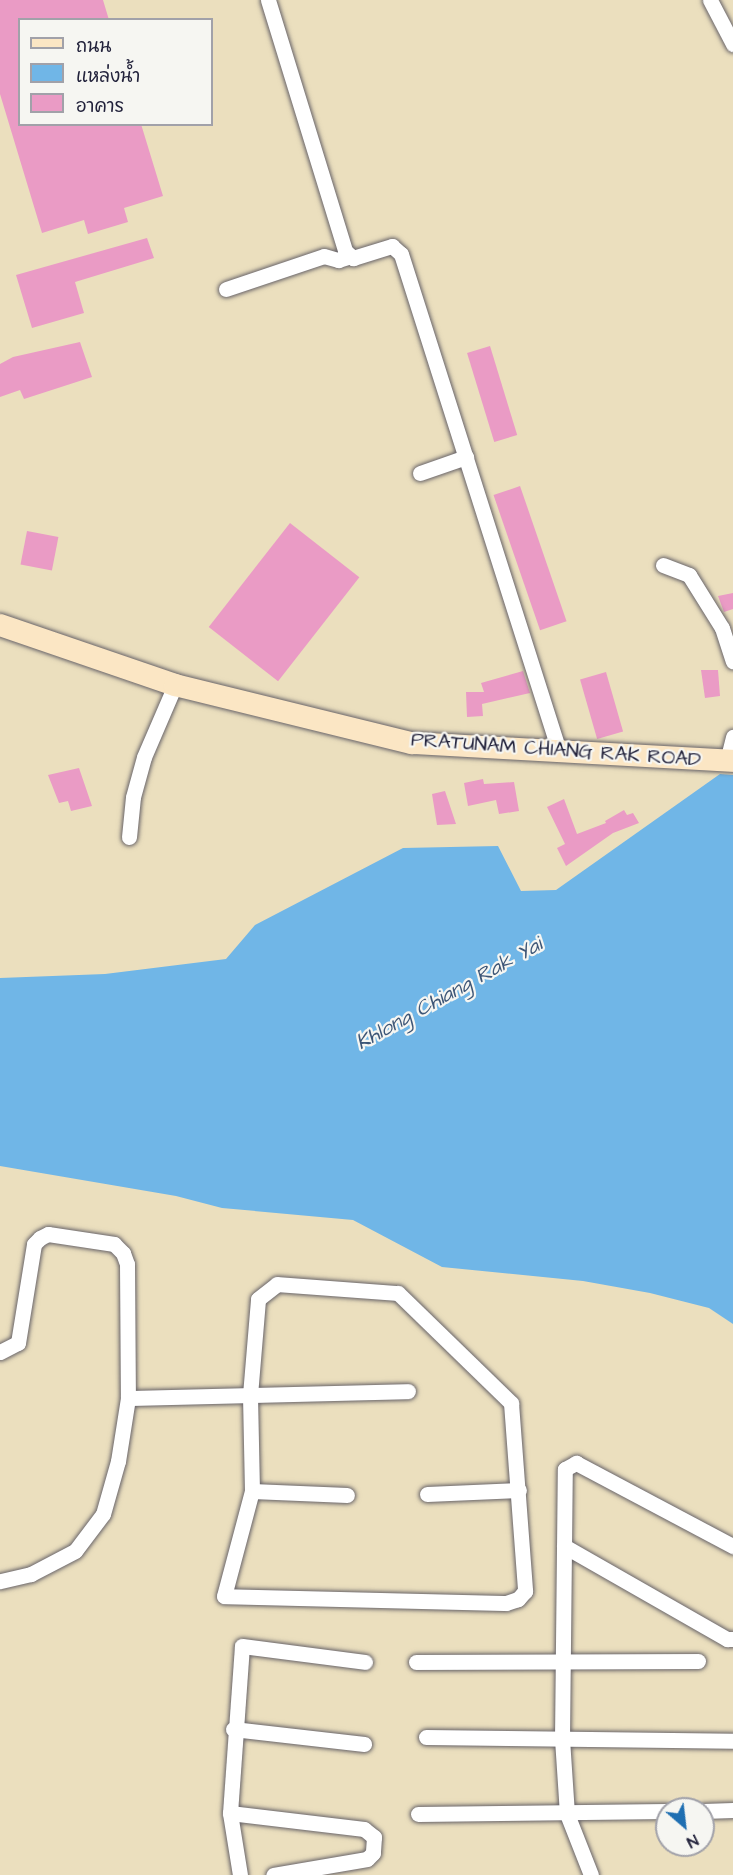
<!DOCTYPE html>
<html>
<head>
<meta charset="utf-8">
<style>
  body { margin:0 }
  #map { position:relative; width:733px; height:1875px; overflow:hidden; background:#ebdfbe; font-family:"Architects Daughter","Playpen Sans Thai",sans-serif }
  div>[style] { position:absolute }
  .water>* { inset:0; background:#70b6e7 }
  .building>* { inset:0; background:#ea9bc5; transform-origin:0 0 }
  .roads { filter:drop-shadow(0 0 2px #686469) drop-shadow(0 0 2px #686469) }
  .street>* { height:15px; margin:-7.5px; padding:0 7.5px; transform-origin:7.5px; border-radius:7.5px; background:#fff }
  .secondary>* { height:22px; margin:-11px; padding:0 11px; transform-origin:11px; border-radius:11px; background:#fbe6c4 }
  span { translate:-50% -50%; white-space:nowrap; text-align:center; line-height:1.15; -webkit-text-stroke:4.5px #f6f6f2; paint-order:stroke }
  .street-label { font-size:20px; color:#22223b }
  .water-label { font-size:21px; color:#3d5677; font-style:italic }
  .legend { position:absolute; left:18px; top:18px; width:195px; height:108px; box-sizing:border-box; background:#f6f6f2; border:2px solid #a1a1a9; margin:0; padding:8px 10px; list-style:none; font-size:18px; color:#22223b }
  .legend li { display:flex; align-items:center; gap:12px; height:30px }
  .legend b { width:30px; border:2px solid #a1a1a9 }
  .north { position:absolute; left:655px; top:1797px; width:60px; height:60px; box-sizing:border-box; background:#f6f6f2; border:2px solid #a1a1a9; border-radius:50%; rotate:152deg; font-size:16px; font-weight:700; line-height:24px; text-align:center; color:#22223b }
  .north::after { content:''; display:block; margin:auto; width:21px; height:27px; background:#1f6fb2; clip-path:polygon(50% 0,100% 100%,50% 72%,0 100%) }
</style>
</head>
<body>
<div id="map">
  <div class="water">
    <div style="clip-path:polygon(720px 774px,733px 775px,733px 1324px,709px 1308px,650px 1293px,583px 1281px,442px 1267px,353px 1220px,222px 1208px,176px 1196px,0 1166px,0 978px,105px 974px,226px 959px,255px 925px,403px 848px,498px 846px,521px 891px,556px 890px)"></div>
  </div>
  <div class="building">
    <div style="clip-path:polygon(0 0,103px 0,109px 20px,20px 20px,20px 124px,141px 124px,163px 196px,124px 208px,128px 222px,88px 234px,84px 220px,42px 233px,0 94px)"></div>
    <div style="clip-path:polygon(147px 238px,154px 258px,75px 282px,84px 313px,32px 328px,16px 275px)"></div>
    <div style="clip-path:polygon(80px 342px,92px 377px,24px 399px,20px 390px,0 397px,0 364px,13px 357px)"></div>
    <div style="left:490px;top:346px;width:93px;height:24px;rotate:73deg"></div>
    <div style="left:520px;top:486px;width:143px;height:28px;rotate:71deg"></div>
    <div style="left:290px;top:523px;width:88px;height:132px;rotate:38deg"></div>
    <div style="left:27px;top:531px;width:32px;height:34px;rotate:11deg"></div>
    <div style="clip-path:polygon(733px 593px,733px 609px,724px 612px,718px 596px)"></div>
    <div style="clip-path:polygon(701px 670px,718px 670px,720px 696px,705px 698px)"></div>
    <div style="clip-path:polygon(523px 671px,530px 693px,482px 704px,483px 716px,467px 717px,466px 692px,484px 692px,481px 683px)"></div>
    <div style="left:606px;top:672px;width:62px;height:27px;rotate:74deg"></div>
    <div style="clip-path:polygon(79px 768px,92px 806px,71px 811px,68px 801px,59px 803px,48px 775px)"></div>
    <div style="clip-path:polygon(483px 779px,484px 784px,514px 782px,519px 811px,499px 814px,496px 800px,468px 806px,464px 783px)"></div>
    <div style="clip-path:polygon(445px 791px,456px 824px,437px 825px,432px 794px)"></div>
    <div style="clip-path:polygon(564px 799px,577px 834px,606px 823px,605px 821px,624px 810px,627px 815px,633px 813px,639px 823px,613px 833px,566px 866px,557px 848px,565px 844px,547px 807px)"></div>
  </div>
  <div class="roads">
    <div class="street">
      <div style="left:268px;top:0;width:263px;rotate:72.9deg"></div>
      <div style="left:345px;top:251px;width:11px;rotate:41deg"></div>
      <div style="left:353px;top:258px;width:41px;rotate:-17.1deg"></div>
      <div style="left:392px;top:246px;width:12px;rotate:42deg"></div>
      <div style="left:401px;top:254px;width:522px;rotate:72.36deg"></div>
      <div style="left:710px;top:0;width:50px;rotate:62.4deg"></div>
      <div style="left:226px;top:289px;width:103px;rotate:-18.6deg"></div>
      <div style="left:324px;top:256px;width:15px;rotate:16deg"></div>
      <div style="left:338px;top:260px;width:10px;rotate:-17deg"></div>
      <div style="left:420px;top:473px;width:49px;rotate:-19.2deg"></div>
      <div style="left:663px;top:565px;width:28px;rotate:21deg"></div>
      <div style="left:689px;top:575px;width:62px;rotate:58.1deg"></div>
      <div style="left:722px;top:628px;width:35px;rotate:72deg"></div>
      <div style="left:727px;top:761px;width:25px;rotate:-76deg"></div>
      <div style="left:129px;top:837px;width:40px;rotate:-84.3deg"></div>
      <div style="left:133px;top:797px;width:41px;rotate:-74.6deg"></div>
      <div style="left:144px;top:757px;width:78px;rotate:-66.7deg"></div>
      <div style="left:277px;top:1284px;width:121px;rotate:4.3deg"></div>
      <div style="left:398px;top:1293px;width:158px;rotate:44.2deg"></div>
      <div style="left:511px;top:1403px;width:189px;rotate:85.7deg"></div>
      <div style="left:525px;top:1591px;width:11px;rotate:131deg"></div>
      <div style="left:518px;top:1599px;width:13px;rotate:162deg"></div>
      <div style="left:506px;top:1603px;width:282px;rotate:-178.6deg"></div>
      <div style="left:224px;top:1596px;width:109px;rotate:-75.1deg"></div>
      <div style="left:252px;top:1491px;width:96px;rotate:-91.2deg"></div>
      <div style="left:250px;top:1395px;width:96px;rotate:-85.2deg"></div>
      <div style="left:258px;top:1299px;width:24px;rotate:-38deg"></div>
      <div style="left:0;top:1352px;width:20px;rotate:-27deg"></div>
      <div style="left:18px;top:1343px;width:100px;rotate:-80.8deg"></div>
      <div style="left:34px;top:1244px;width:8px;rotate:-45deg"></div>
      <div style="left:40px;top:1238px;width:9px;rotate:-27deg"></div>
      <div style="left:48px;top:1234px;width:67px;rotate:8.6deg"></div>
      <div style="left:114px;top:1244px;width:13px;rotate:45deg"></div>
      <div style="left:123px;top:1253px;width:12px;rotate:70deg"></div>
      <div style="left:127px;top:1264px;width:134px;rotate:89.6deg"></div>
      <div style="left:128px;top:1398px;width:64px;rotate:99deg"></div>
      <div style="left:118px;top:1461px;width:55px;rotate:105.8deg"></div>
      <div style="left:103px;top:1514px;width:46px;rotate:127.1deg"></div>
      <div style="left:75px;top:1551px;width:50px;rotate:152.4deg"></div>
      <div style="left:31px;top:1574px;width:32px;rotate:167deg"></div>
      <div style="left:128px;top:1398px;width:280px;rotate:-1.4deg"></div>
      <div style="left:252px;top:1491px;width:95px;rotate:2.4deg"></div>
      <div style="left:427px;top:1494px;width:92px;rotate:-2.5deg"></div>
      <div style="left:564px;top:1546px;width:188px;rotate:29.7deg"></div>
      <div style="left:727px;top:1639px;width:6px"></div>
      <div style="left:416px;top:1662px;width:282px;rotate:-0.2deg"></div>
      <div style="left:233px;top:1729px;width:132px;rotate:6.5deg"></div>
      <div style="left:426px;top:1737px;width:307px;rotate:0.7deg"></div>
      <div style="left:703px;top:1811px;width:30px;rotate:-2deg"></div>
      <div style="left:230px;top:1813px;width:135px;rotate:6.8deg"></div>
      <div style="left:364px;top:1829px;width:13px;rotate:39deg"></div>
      <div style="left:374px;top:1837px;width:16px;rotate:94deg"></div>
      <div style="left:373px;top:1853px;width:8px;rotate:135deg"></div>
      <div style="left:367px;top:1859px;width:95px;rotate:170.3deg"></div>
      <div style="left:418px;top:1814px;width:249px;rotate:-0.7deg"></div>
      <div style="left:240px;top:1875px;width:63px;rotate:-99.2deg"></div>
      <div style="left:230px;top:1813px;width:167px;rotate:-85.9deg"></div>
      <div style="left:242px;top:1646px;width:124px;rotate:7.4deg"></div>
      <div style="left:591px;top:1875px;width:66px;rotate:-111.5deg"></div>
      <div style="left:567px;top:1814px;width:75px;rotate:-93.8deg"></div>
      <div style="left:562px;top:1739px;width:270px;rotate:-89.4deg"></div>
      <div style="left:565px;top:1469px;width:13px;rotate:-29deg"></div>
      <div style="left:576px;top:1463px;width:178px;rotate:27.9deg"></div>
    </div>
    <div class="secondary">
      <div style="left:0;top:625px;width:185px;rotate:18.9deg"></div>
      <div style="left:175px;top:685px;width:244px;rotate:13.8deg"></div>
      <div style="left:412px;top:743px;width:322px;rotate:3.2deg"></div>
    </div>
  </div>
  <div class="street-label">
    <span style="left:556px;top:750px;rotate:4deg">PRATUNAM CHIANG RAK ROAD</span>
  </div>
  <div class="water-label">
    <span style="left:449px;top:994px;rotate:-29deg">Khlong Chiang Rak Yai</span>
  </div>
  <ul class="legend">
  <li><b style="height:8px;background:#fbe6c4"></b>ถนน</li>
  <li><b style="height:16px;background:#70b6e7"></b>แหล่งน้ำ</li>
  <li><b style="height:16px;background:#ea9bc5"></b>อาคาร</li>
  </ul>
  <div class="north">N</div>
</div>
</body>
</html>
